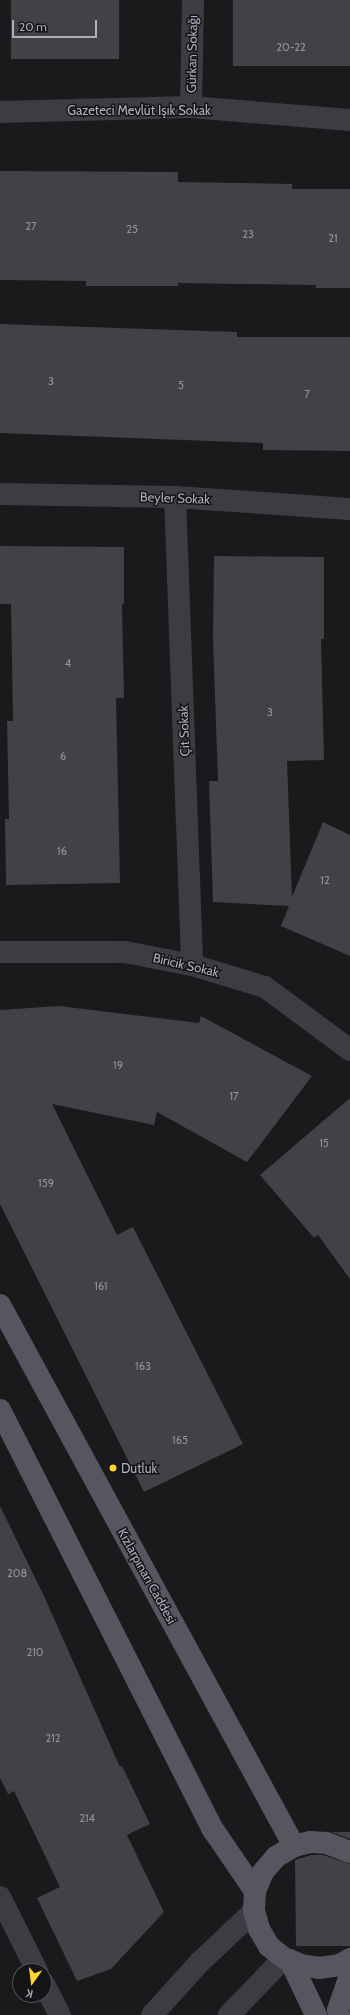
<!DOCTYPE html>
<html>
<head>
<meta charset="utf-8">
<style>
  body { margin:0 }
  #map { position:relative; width:350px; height:2015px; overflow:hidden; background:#1a191c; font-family:Cabin,sans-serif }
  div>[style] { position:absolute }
  .building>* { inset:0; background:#414146; transform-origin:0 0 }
  .minor>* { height:22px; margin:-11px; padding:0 11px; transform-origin:11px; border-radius:11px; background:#3c3c43 }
  .primary>* { height:22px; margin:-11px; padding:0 11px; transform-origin:11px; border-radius:11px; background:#565660 }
  .dots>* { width:11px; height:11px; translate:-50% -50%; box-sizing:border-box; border:2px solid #151417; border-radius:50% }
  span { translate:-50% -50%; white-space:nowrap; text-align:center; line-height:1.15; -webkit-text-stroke:3px #151417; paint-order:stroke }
  .number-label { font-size:11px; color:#90939e }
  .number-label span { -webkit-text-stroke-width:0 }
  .street-label { font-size:13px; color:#abaebc }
  .poi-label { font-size:13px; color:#abaebc }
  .left { translate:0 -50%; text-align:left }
  .north { position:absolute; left:12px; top:1963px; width:40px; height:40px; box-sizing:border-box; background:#151417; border:1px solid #515259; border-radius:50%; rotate:194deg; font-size:11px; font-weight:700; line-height:16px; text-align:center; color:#abaebc }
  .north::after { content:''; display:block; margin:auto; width:14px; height:18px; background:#fdd630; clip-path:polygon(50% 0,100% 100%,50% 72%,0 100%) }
  .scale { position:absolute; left:12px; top:20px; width:85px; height:18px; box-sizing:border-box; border:2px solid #abaebc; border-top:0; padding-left:5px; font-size:12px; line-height:14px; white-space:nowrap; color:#abaebc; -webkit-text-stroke:3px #151417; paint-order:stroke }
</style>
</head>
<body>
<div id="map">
  <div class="building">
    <div style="left:11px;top:0;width:108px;height:59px"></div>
    <div style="left:233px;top:0;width:117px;height:66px"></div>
    <div style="clip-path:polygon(0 171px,178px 172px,178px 182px,292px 184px,292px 189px,350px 189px,350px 288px,316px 288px,316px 285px,178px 283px,178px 286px,86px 286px,86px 281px,0 280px)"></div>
    <div style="clip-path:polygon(0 324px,237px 332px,237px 337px,350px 337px,350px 451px,263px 450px,263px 443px,0 433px)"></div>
    <div style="clip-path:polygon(0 546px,124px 547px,124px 604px,122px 604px,124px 698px,116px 698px,120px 883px,6px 885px,5px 819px,9px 819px,7px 721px,13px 721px,11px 604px,0 604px)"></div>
    <div style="clip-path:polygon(214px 556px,324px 557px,324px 639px,321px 639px,324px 760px,287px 761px,292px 897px,323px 822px,350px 835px,350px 956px,281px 926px,289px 906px,213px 902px,209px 781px,218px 781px,213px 639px)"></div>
    <div style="clip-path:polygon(59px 1006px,199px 1023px,201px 1016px,312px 1076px,247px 1162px,157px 1112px,154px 1125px,52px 1104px,117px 1235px,133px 1227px,243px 1444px,144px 1492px,0 1204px,0 1010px)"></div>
    <div style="clip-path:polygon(350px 1098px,350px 1279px,318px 1235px,314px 1238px,260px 1175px)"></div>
    <div style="clip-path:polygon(0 1506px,44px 1596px,120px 1767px,122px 1766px,150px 1824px,127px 1835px,164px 1912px,111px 1969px,77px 1981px,37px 1898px,60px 1887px,14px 1791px,8px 1794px,0 1778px)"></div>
    <div style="clip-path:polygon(331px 1832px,350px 1832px,350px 1839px)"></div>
    <div style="clip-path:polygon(311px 1855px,323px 1855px,350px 1864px,350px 1946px,296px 1946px,295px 1860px)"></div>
  </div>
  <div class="minor">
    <div style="left:191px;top:107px;width:107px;rotate:-88.9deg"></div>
    <div style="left:0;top:112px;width:191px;rotate:-1.5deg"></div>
    <div style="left:191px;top:107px;width:160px;rotate:4.7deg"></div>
    <div style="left:0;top:494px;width:175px;rotate:1deg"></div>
    <div style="left:175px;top:497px;width:175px;rotate:3.9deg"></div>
    <div style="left:175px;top:497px;width:468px;rotate:87.9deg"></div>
    <div style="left:0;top:952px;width:125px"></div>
    <div style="left:125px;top:952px;width:68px;rotate:11deg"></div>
    <div style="left:192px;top:965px;width:76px;rotate:16.8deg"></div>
    <div style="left:265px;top:987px;width:106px;rotate:36.5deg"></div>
    <div style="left:0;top:1897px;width:83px;rotate:63.4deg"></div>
    <div style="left:44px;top:1984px;width:35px;rotate:63deg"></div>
    <div style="left:152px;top:2015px;width:70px;rotate:-47.9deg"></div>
    <div style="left:199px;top:1963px;width:76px;rotate:-43.4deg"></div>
    <div style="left:229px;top:2015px;width:79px;rotate:-46deg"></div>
  </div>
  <div class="primary">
    <div style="left:0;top:1305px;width:616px;rotate:61.48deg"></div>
    <div style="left:0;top:1410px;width:472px;rotate:63.1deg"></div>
    <div style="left:214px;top:1831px;width:73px;rotate:55.7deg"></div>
    <div style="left:350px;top:1852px;width:26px;rotate:-159deg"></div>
    <div style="left:326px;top:1843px;width:16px;rotate:-176deg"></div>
    <div style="left:310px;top:1842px;width:16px;rotate:166deg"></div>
    <div style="left:294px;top:1846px;width:21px;rotate:149deg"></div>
    <div style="left:276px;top:1857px;width:20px;rotate:131deg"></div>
    <div style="left:263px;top:1872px;width:21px;rotate:113deg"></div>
    <div style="left:255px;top:1891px;width:20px;rotate:93deg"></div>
    <div style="left:254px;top:1911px;width:19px;rotate:74deg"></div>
    <div style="left:259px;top:1929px;width:20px;rotate:60deg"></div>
    <div style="left:269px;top:1946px;width:19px;rotate:39deg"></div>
    <div style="left:284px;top:1958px;width:18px;rotate:22deg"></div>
    <div style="left:301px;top:1965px;width:18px;rotate:9deg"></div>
    <div style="left:319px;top:1968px;width:21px;rotate:-8deg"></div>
    <div style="left:340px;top:1965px;width:12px;rotate:-31deg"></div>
    <div style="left:290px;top:1960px;width:61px;rotate:64.7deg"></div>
    <div style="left:339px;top:2015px;width:5px;rotate:-101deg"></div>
    <div style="left:338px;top:2010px;width:36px;rotate:-71deg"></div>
  </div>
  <div class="dots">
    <div style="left:113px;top:1468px;background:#fdd630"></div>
  </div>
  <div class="number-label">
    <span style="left:291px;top:47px">20-22</span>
    <span style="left:31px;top:226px">27</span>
    <span style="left:132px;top:229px">25</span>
    <span style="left:248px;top:234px">23</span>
    <span style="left:333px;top:238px">21</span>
    <span style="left:51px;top:381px">3</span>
    <span style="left:181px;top:385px">5</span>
    <span style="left:307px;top:394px">7</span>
    <span style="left:68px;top:663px">4</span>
    <span style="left:270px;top:712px">3</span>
    <span style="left:63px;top:756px">6</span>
    <span style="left:62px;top:851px">16</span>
    <span style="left:325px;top:880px">12</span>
    <span style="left:118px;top:1065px">19</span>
    <span style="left:234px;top:1096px">17</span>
    <span style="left:324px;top:1143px">15</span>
    <span style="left:46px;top:1183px">159</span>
    <span style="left:101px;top:1286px">161</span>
    <span style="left:143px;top:1366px">163</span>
    <span style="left:180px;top:1440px">165</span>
    <span style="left:17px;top:1573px">208</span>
    <span style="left:35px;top:1652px">210</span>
    <span style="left:53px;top:1738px">212</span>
    <span style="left:87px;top:1818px">214</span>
  </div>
  <div class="street-label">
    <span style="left:192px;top:54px;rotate:-89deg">Gürkan Sokağı</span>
    <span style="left:139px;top:110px">Gazeteci Mevlüt Işık Sokak</span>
    <span style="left:175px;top:498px;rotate:2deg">Beyler Sokak</span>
    <span style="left:184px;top:731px;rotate:-92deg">Çit Sokak</span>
    <span style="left:186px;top:965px;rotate:13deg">Biricik Sokak</span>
    <span style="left:147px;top:1576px;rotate:61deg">Kızlarpınarı Caddesi</span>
  </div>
  <div class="poi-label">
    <span class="left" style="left:121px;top:1468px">Dutluk</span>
  </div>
  <div class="north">K</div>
  <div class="scale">20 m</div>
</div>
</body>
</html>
